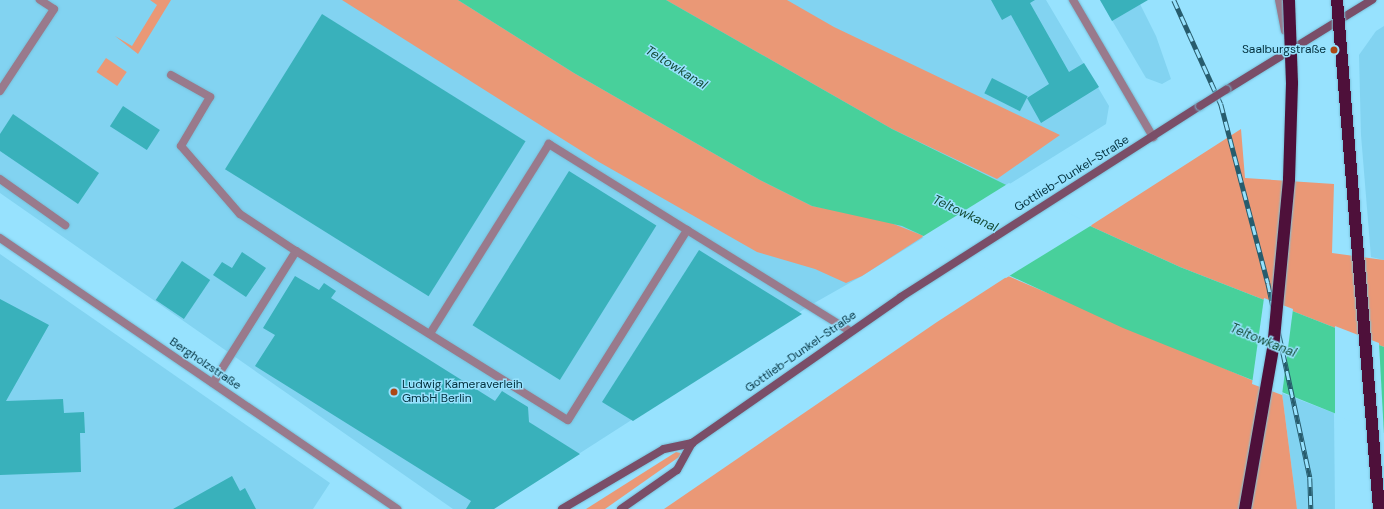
<!DOCTYPE html>
<html>
<head>
<meta charset="utf-8">
<style>
  body { margin:0 }
  #map { position:relative; width:1384px; height:509px; overflow:hidden; background:#97e2fe; font-family:"DM Sans",sans-serif }
  div>[style] { position:absolute }
  .built>* { inset:0; background:#82d3f1 }
  .green>* { inset:0; background:#ea9876; transform-origin:0 0 }
  .water>* { inset:0; background:#48d09b }
  .pier>* { inset:0; background:#97e2fe }
  .building>* { inset:0; background:#39b1bb; transform-origin:0 0 }
  .roads { filter:drop-shadow(0 0 1px #79bfd8) drop-shadow(0 0 1px #79bfd8) }
  .lane>* { height:8px; margin:-4px; padding:0 4px; transform-origin:4px; border-radius:4px; background:#997a8c }
  .street>* { height:8px; margin:-4px; padding:0 4px; transform-origin:4px; border-radius:4px; background:#997a8c }
  .secondary>* { height:8px; margin:-4px; padding:0 4px; transform-origin:4px; border-radius:4px; background:#7a4e68 }
  .rail>* { height:4.5px; margin-top:-2.25px; transform-origin:0; background:repeating-linear-gradient(90deg,#97e2fe 0 9px,#275c6d 0 18px); box-sizing:border-box; border-block:1px solid #275c6d }
  .bridges { filter:drop-shadow(0 0 1px #79bfd8) drop-shadow(0 0 1px #79bfd8) }
  .secondary-bridge>* { height:8px; margin:-4px; padding:0 4px; transform-origin:4px; border-radius:4px; background:#7a4e68 }
  .highway-bridge>* { height:12px; margin:-6px; padding:0 6px; transform-origin:6px; border-radius:6px; background:#4e103a }
  .dots>* { width:11px; height:11px; translate:-50% -50%; box-sizing:border-box; border:2px solid #97e2fe; border-radius:50% }
  span { translate:-50% -50%; white-space:nowrap; text-align:center; line-height:1.15; -webkit-text-stroke:3px #97e2fe; paint-order:stroke }
  .poi-label { font-size:12px; color:#03313e }
  .right { translate:-100% -50%; text-align:right }
  .left { translate:0 -50%; text-align:left }
  .street-label { font-size:12px; color:#03313e }
  .water-label { font-size:13px; color:#144b36; font-style:italic }
</style>
</head>
<body>
<div id="map">
  <div class="built">
    <div style="clip-path:polygon(0 0,1046px 0,1109px 106px,1106px 124px,862px 276px,809px 306px,493px 509px,453px 509px,0 193px)"></div>
    <div style="clip-path:polygon(1100px 0,1138px 0,1156px 36px,1171px 79px,1162px 84px,1146px 78px)"></div>
    <div style="clip-path:polygon(1384px 26px,1384px 260px,1371px 257px,1361px 135px,1359px 55px,1376px 31px)"></div>
    <div style="clip-path:polygon(0 254px,330px 483px,313px 509px,0 509px)"></div>
    <div style="clip-path:polygon(1282px 393px,1334px 413px,1335px 509px,1297px 509px)"></div>
  </div>
  <div class="green">
    <div style="clip-path:polygon(150px 0,171px 0,138px 54px,115px 36px,132px 46px,157px 5px)"></div>
    <div style="clip-path:polygon(342px 0,458px 0,574px 73px,760px 180px,812px 206px,881px 219px,924px 236px,862px 276px,846px 283px,815px 269px,757px 252px,599px 162px)"></div>
    <div style="clip-path:polygon(666px 0,787px 0,834px 27px,1060px 135px,997px 179px,892px 129px)"></div>
    <div style="left:106px;top:58px;width:25px;height:17px;rotate:34deg"></div>
    <div style="clip-path:polygon(1241px 129px,1245px 178px,1334px 184px,1332px 253px,1384px 260px,1384px 347px,1180px 267px,1090px 226px)"></div>
    <div style="clip-path:polygon(1008px 276px,1282px 393px,1297px 509px,664px 509px,937px 322px)"></div>
    <div style="clip-path:polygon(676px 452px,681px 453px,679px 457px,605px 509px,586px 509px)"></div>
  </div>
  <div class="water">
    <div style="clip-path:polygon(458px 0,666px 0,892px 129px,1090px 226px,1180px 267px,1384px 347px,1384px 433px,1123px 328px,902px 226px,812px 206px,760px 180px,574px 73px)"></div>
  </div>
  <div class="pier">
    <div style="clip-path:polygon(1009px 183px,1092px 225px,1006px 278px,922px 237px)"></div>
    <div style="clip-path:polygon(1264px 298px,1293px 309px,1282px 395px,1252px 384px)"></div>
    <div style="clip-path:polygon(1335px 326px,1379px 343px,1384px 435px,1335px 415px)"></div>
  </div>
  <div class="building">
    <div style="clip-path:polygon(991px 0,1035px 0,1030px 3px,1069px 72px,1084px 63px,1099px 87px,1041px 123px,1027px 98px,1049px 84px,1011px 15px,1002px 20px)"></div>
    <div style="clip-path:polygon(1100px 0,1148px 0,1112px 21px)"></div>
    <div style="left:322px;top:14px;width:240px;height:183px;rotate:32deg"></div>
    <div style="left:992px;top:78px;width:40px;height:17px;rotate:27deg"></div>
    <div style="left:123px;top:106px;width:44px;height:24px;rotate:33deg"></div>
    <div style="clip-path:polygon(13px 114px,99px 173px,78px 204px,0 151px,0 134px)"></div>
    <div style="left:569px;top:171px;width:103px;height:182px;rotate:32deg"></div>
    <div style="clip-path:polygon(699px 250px,802px 314px,633px 421px,602px 402px)"></div>
    <div style="clip-path:polygon(242px 252px,266px 268px,246px 297px,213px 275px,222px 262px,232px 268px)"></div>
    <div style="left:182px;top:261px;width:34px;height:47px;rotate:34deg"></div>
    <div style="clip-path:polygon(295px 276px,319px 290px,324px 283px,336px 291px,331px 298px,495px 401px,502px 391px,528px 407px,529px 422px,580px 454px,494px 509px,466px 509px,471px 501px,255px 366px,275px 335px,263px 328px)"></div>
    <div style="clip-path:polygon(0 299px,49px 325px,6px 401px,63px 399px,64px 413px,84px 412px,85px 433px,80px 433px,81px 472px,0 475px)"></div>
    <div style="clip-path:polygon(232px 476px,240px 491px,245px 488px,256px 509px,173px 509px)"></div>
  </div>
  <div class="roads">
    <div class="lane">
      <div style="left:1279px;top:0;width:31px;rotate:79deg"></div>
      <div style="left:171px;top:75px;width:45px;rotate:29.4deg"></div>
      <div style="left:210px;top:97px;width:57px;rotate:120.6deg"></div>
      <div style="left:181px;top:146px;width:90px;rotate:49.1deg"></div>
      <div style="left:240px;top:214px;width:67px;rotate:33.5deg"></div>
      <div style="left:0;top:91px;width:98px;rotate:-56.6deg"></div>
      <div style="left:54px;top:9px;width:17px;rotate:-147deg"></div>
      <div style="left:0;top:179px;width:80px;rotate:35.3deg"></div>
      <div style="left:687px;top:230px;width:192px;rotate:31.8deg"></div>
      <div style="left:213px;top:383px;width:156px;rotate:-57.8deg"></div>
      <div style="left:296px;top:251px;width:320px;rotate:31.9deg"></div>
      <div style="left:568px;top:420px;width:224px;rotate:-57.9deg"></div>
      <div style="left:687px;top:230px;width:163px;rotate:-148.1deg"></div>
      <div style="left:549px;top:144px;width:224px;rotate:122.1deg"></div>
    </div>
    <div class="street">
      <div style="left:1073px;top:0;width:159px;rotate:59.7deg"></div>
      <div style="left:0;top:238px;width:481px;rotate:34.3deg"></div>
    </div>
    <div class="secondary">
      <div style="left:1226px;top:90px;width:172px;rotate:-31.7deg"></div>
      <div style="left:562px;top:509px;width:118px;rotate:-30.5deg"></div>
      <div style="left:664px;top:449px;width:29px;rotate:-12deg"></div>
      <div style="left:692px;top:443px;width:255px;rotate:-34.9deg"></div>
      <div style="left:901px;top:297px;width:355px;rotate:-32.6deg"></div>
      <div style="left:621px;top:509px;width:68px;rotate:-34.9deg"></div>
      <div style="left:677px;top:470px;width:31px;rotate:-61deg"></div>
    </div>
  </div>
  <div class="rail">
    <div style="left:1174px;top:0;width:114px;rotate:65.7deg"></div>
    <div style="left:1221px;top:104px;width:185px;rotate:75.3deg"></div>
    <div style="left:1268px;top:283px;width:199px;rotate:77.8deg"></div>
    <div style="left:1310px;top:478px;width:31px;rotate:88deg"></div>
  </div>
  <div class="bridges">
    <div class="secondary-bridge">
      <div style="left:1200px;top:106px;width:31px;rotate:-32deg"></div>
    </div>
    <div class="highway-bridge">
      <div style="left:1337px;top:0;width:511px;rotate:85.28deg"></div>
      <div style="left:1245px;top:509px;width:162px;rotate:-80.1deg"></div>
      <div style="left:1273px;top:349px;width:171px;rotate:-84.6deg"></div>
      <div style="left:1289px;top:179px;width:96px;rotate:-88.2deg"></div>
      <div style="left:1292px;top:83px;width:83px;rotate:-92.1deg"></div>
    </div>
  </div>
  <div class="dots">
    <div style="left:1334px;top:50px;background:#ac4814"></div>
    <div style="left:394px;top:392px;background:#ac4814"></div>
  </div>
  <div class="poi-label">
    <span class="right" style="left:1326px;top:50px">Saalburgstraße</span>
    <span class="left" style="left:402px;top:392px">Ludwig Kameraverleih<br>GmbH Berlin</span>
  </div>
  <div class="street-label">
    <span style="left:1072px;top:174px;rotate:-32deg">Gottlieb-Dunkel-Straße</span>
    <span style="left:801px;top:352px;rotate:-35deg">Gottlieb-Dunkel-Straße</span>
    <span style="left:205px;top:364px;rotate:34deg">Bergholzstraße</span>
  </div>
  <div class="water-label">
    <span style="left:676px;top:68px;rotate:32deg">Teltowkanal</span>
    <span style="left:965px;top:214px;rotate:25deg">Teltowkanal</span>
    <span style="left:1263px;top:341px;rotate:22deg">Teltowkanal</span>
  </div>
</div>
</body>
</html>
